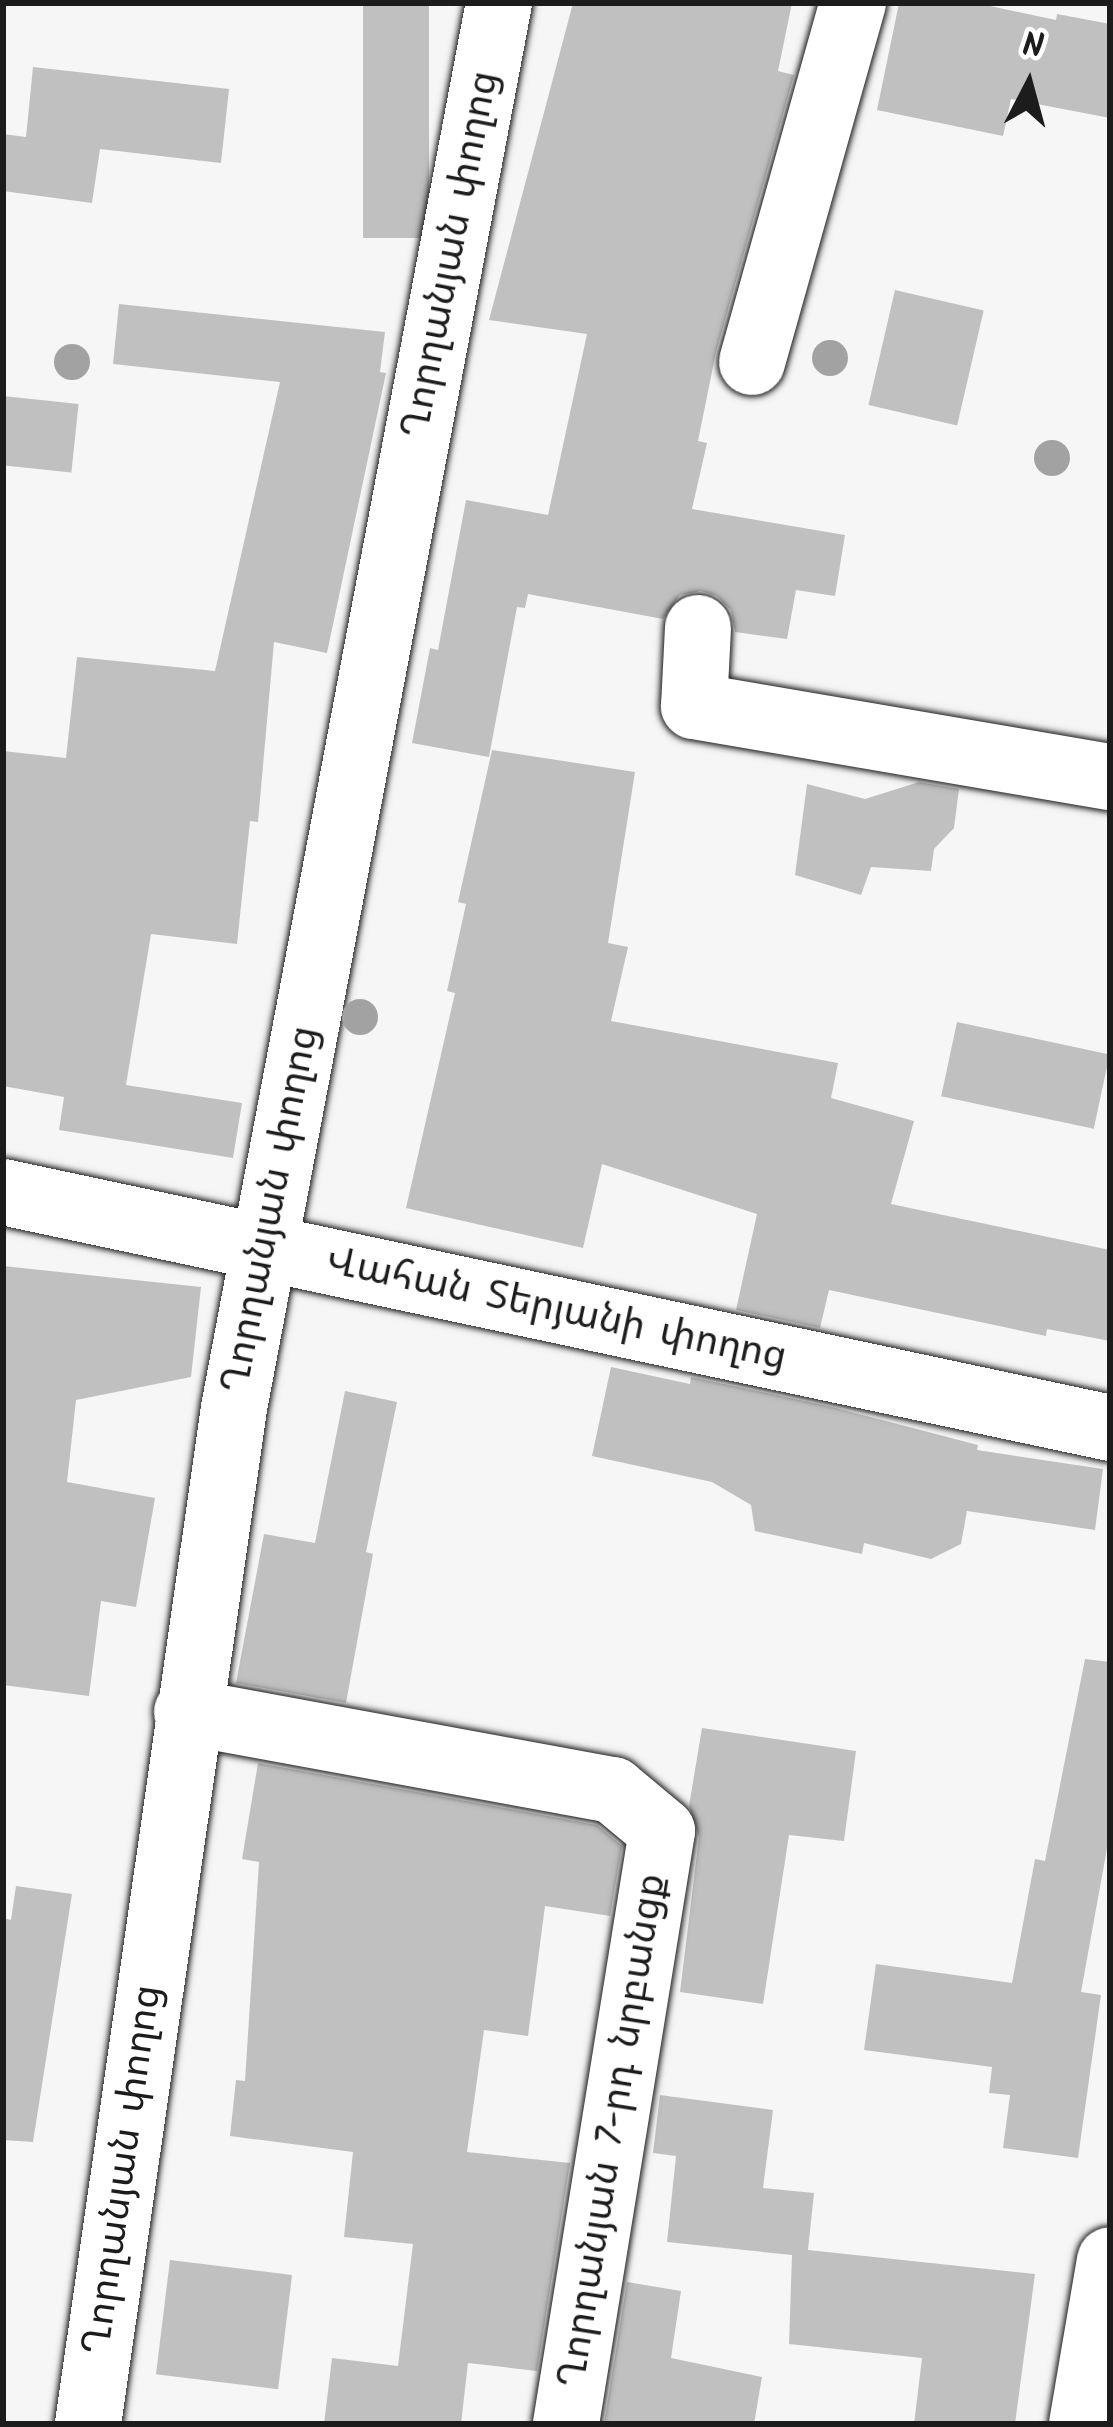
<!DOCTYPE html>
<html>
<head>
<meta charset="utf-8">
<style>
  body { margin:0 }
  #map { position:relative; width:1113px; height:2427px; overflow:hidden; background:#f6f6f6; font-family:Kalam,"Noto Sans Armenian",sans-serif }
  div>[style] { position:absolute }
  .building>* { inset:0; background:#c0c0c0; transform-origin:0 0 }
  .roads { filter:drop-shadow(0 0 3px #1c1c1c) drop-shadow(0 0 3px #1c1c1c) }
  .minor>* { height:66px; margin:-33px; padding:0 33px; transform-origin:33px; border-radius:33px; background:#fff }
  .trees>* { width:36px; height:36px; margin:-18px; border-radius:50%; background:#a2a2a2 }
  span { translate:-50% -50%; white-space:nowrap; text-align:center; line-height:1.15; -webkit-text-stroke:9px #fff; paint-order:stroke }
  .street-label { font-size:39px; color:#1c1c1c }
  .frame { position:absolute; inset:0; border:6px solid #1c1c1c; pointer-events:none }
  .north { position:absolute; left:969px; top:24px; width:120px; height:120px; -webkit-text-stroke:9px #fff; paint-order:stroke; rotate:6deg; font-size:33px; font-weight:700; line-height:48px; text-align:center; color:#1c1c1c }
  .north::after { content:''; display:block; margin:auto; width:42px; height:54px; background:#1c1c1c; clip-path:polygon(50% 0,100% 100%,50% 72%,0 100%) }
</style>
</head>
<body>
<div id="map">
  <div class="building">
    <div style="left:363px;top:3px;width:66px;height:235px"></div>
    <div style="clip-path:polygon(573px 3px,792px 3px,778px 71px,794px 75px,716px 352px,698px 441px,707px 443px,692px 509px,845px 535px,835px 596px,796px 590px,787px 639px,735px 632px,731px 610px,717px 596px,701px 591px,680px 595px,663px 619px,528px 594px,525px 608px,517px 607px,489px 757px,412px 743px,430px 648px,438px 650px,466px 500px,548px 515px,587px 334px,489px 320px)"></div>
    <div style="clip-path:polygon(899px 3px,976px 3px,1056px 20px,1057px 14px,1110px 24px,1110px 118px,1011px 99px,1003px 136px,877px 110px)"></div>
    <div style="clip-path:polygon(33px 67px,229px 89px,221px 163px,100px 149px,92px 203px,3px 191px,3px 134px,26px 137px)"></div>
    <div style="left:895px;top:290px;width:91px;height:118px;rotate:13deg"></div>
    <div style="clip-path:polygon(119px 304px,385px 332px,380px 372px,386px 373px,327px 653px,274px 642px,258px 822px,250px 821px,237px 944px,151px 934px,126px 1085px,242px 1103px,233px 1158px,59px 1130px,64px 1097px,3px 1086px,3px 751px,66px 758px,77px 657px,215px 671px,280px 382px,113px 364px)"></div>
    <div style="left:3px;top:396px;width:76px;height:69px;rotate:6deg"></div>
    <div style="clip-path:polygon(492px 750px,635px 772px,608px 943px,628px 947px,611px 1021px,838px 1063px,831px 1098px,914px 1121px,891px 1204px,1110px 1250px,1110px 1341px,1047px 1329px,1046px 1336px,829px 1290px,820px 1328px,736px 1310px,757px 1214px,602px 1164px,583px 1248px,406px 1208px,455px 993px,447px 991px,466px 904px,458px 902px)"></div>
    <div style="clip-path:polygon(919px 782px,959px 789px,954px 828px,934px 849px,931px 871px,871px 867px,861px 895px,795px 875px,807px 784px,865px 799px)"></div>
    <div style="left:957px;top:1022px;width:156px;height:76px;rotate:12deg"></div>
    <div style="clip-path:polygon(3px 1266px,201px 1287px,191px 1377px,76px 1400px,67px 1482px,155px 1498px,136px 1607px,101px 1601px,89px 1696px,3px 1685px)"></div>
    <div style="clip-path:polygon(611px 1367px,690px 1384px,691px 1377px,832px 1407px,978px 1445px,977px 1450px,1103px 1469px,1095px 1530px,967px 1511px,961px 1544px,931px 1559px,864px 1543px,862px 1554px,755px 1531px,751px 1505px,712px 1482px,592px 1456px)"></div>
    <div style="clip-path:polygon(345px 1391px,397px 1402px,366px 1552px,373px 1554px,346px 1703px,236px 1683px,264px 1534px,315px 1543px)"></div>
    <div style="clip-path:polygon(1085px 1659px,1110px 1662px,1110px 1832px,1081px 1992px,1101px 1995px,1078px 2158px,1003px 2148px,1010px 2095px,989px 2093px,992px 2067px,864px 2050px,876px 1964px,1012px 1983px,1035px 1859px,1045px 1861px)"></div>
    <div style="clip-path:polygon(702px 1728px,856px 1751px,844px 1841px,789px 1835px,763px 2004px,680px 1992px,699px 1837px,689px 1806px)"></div>
    <div style="clip-path:polygon(258px 1763px,597px 1825px,622px 1846px,610px 1916px,545px 1906px,528px 2036px,484px 2030px,467px 2152px,570px 2163px,537px 2371px,468px 2363px,461px 2424px,324px 2424px,332px 2358px,398px 2366px,413px 2244px,344px 2237px,353px 2152px,230px 2136px,236px 2080px,245px 2081px,259px 1862px,242px 1859px)"></div>
    <div style="clip-path:polygon(16px 1886px,72px 1894px,33px 2142px,3px 2140px,3px 1918px,11px 1920px)"></div>
    <div style="clip-path:polygon(660px 2095px,773px 2110px,763px 2188px,814px 2193px,808px 2250px,1035px 2274px,1015px 2424px,914px 2424px,922px 2358px,789px 2344px,792px 2255px,667px 2242px,676px 2156px,653px 2153px)"></div>
    <div style="left:170px;top:2260px;width:123px;height:115px;rotate:7deg"></div>
    <div style="clip-path:polygon(627px 2282px,681px 2291px,671px 2358px,762px 2377px,754px 2424px,604px 2424px)"></div>
  </div>
  <div class="roads">
    <div class="minor">
      <div style="left:752px;top:362px;width:373px;rotate:-74.3deg"></div>
      <div style="left:698px;top:628px;width:78px;rotate:92.9deg"></div>
      <div style="left:694px;top:706px;width:422px;rotate:9.7deg"></div>
      <div style="left:3px;top:1192px;width:1132px;rotate:12.03deg"></div>
      <div style="left:187px;top:1712px;width:433px;rotate:10.4deg"></div>
      <div style="left:613px;top:1790px;width:64px;rotate:39.9deg"></div>
      <div style="left:662px;top:1831px;width:601px;rotate:99.2deg"></div>
      <div style="left:88px;top:2424px;width:1026px;rotate:-81.82deg"></div>
      <div style="left:234px;top:1408px;width:1430px;rotate:-79.32deg"></div>
      <div style="left:1082px;top:2424px;width:166px;rotate:-80.3deg"></div>
    </div>
  </div>
  <div class="trees">
    <div style="left:830px;top:358px"></div>
    <div style="left:72px;top:362px"></div>
    <div style="left:1052px;top:458px"></div>
    <div style="left:360px;top:1017px"></div>
  </div>
  <div class="street-label">
    <span style="left:452px;top:255px;rotate:-79deg">Ղորղանյան փողոց</span>
    <span style="left:272px;top:1210px;rotate:-79deg">Ղորղանյան փողոց</span>
    <span style="left:556px;top:1311px;rotate:12deg">Վահան Տերյանի փողոց</span>
    <span style="left:614px;top:2131px;rotate:-81deg">Ղորղանյան 7-րդ նրբանցք</span>
    <span style="left:124px;top:2170px;rotate:-82deg">Ղորղանյան փողոց</span>
  </div>
  <div class="frame"></div>
  <div class="north">N</div>
</div>
</body>
</html>
